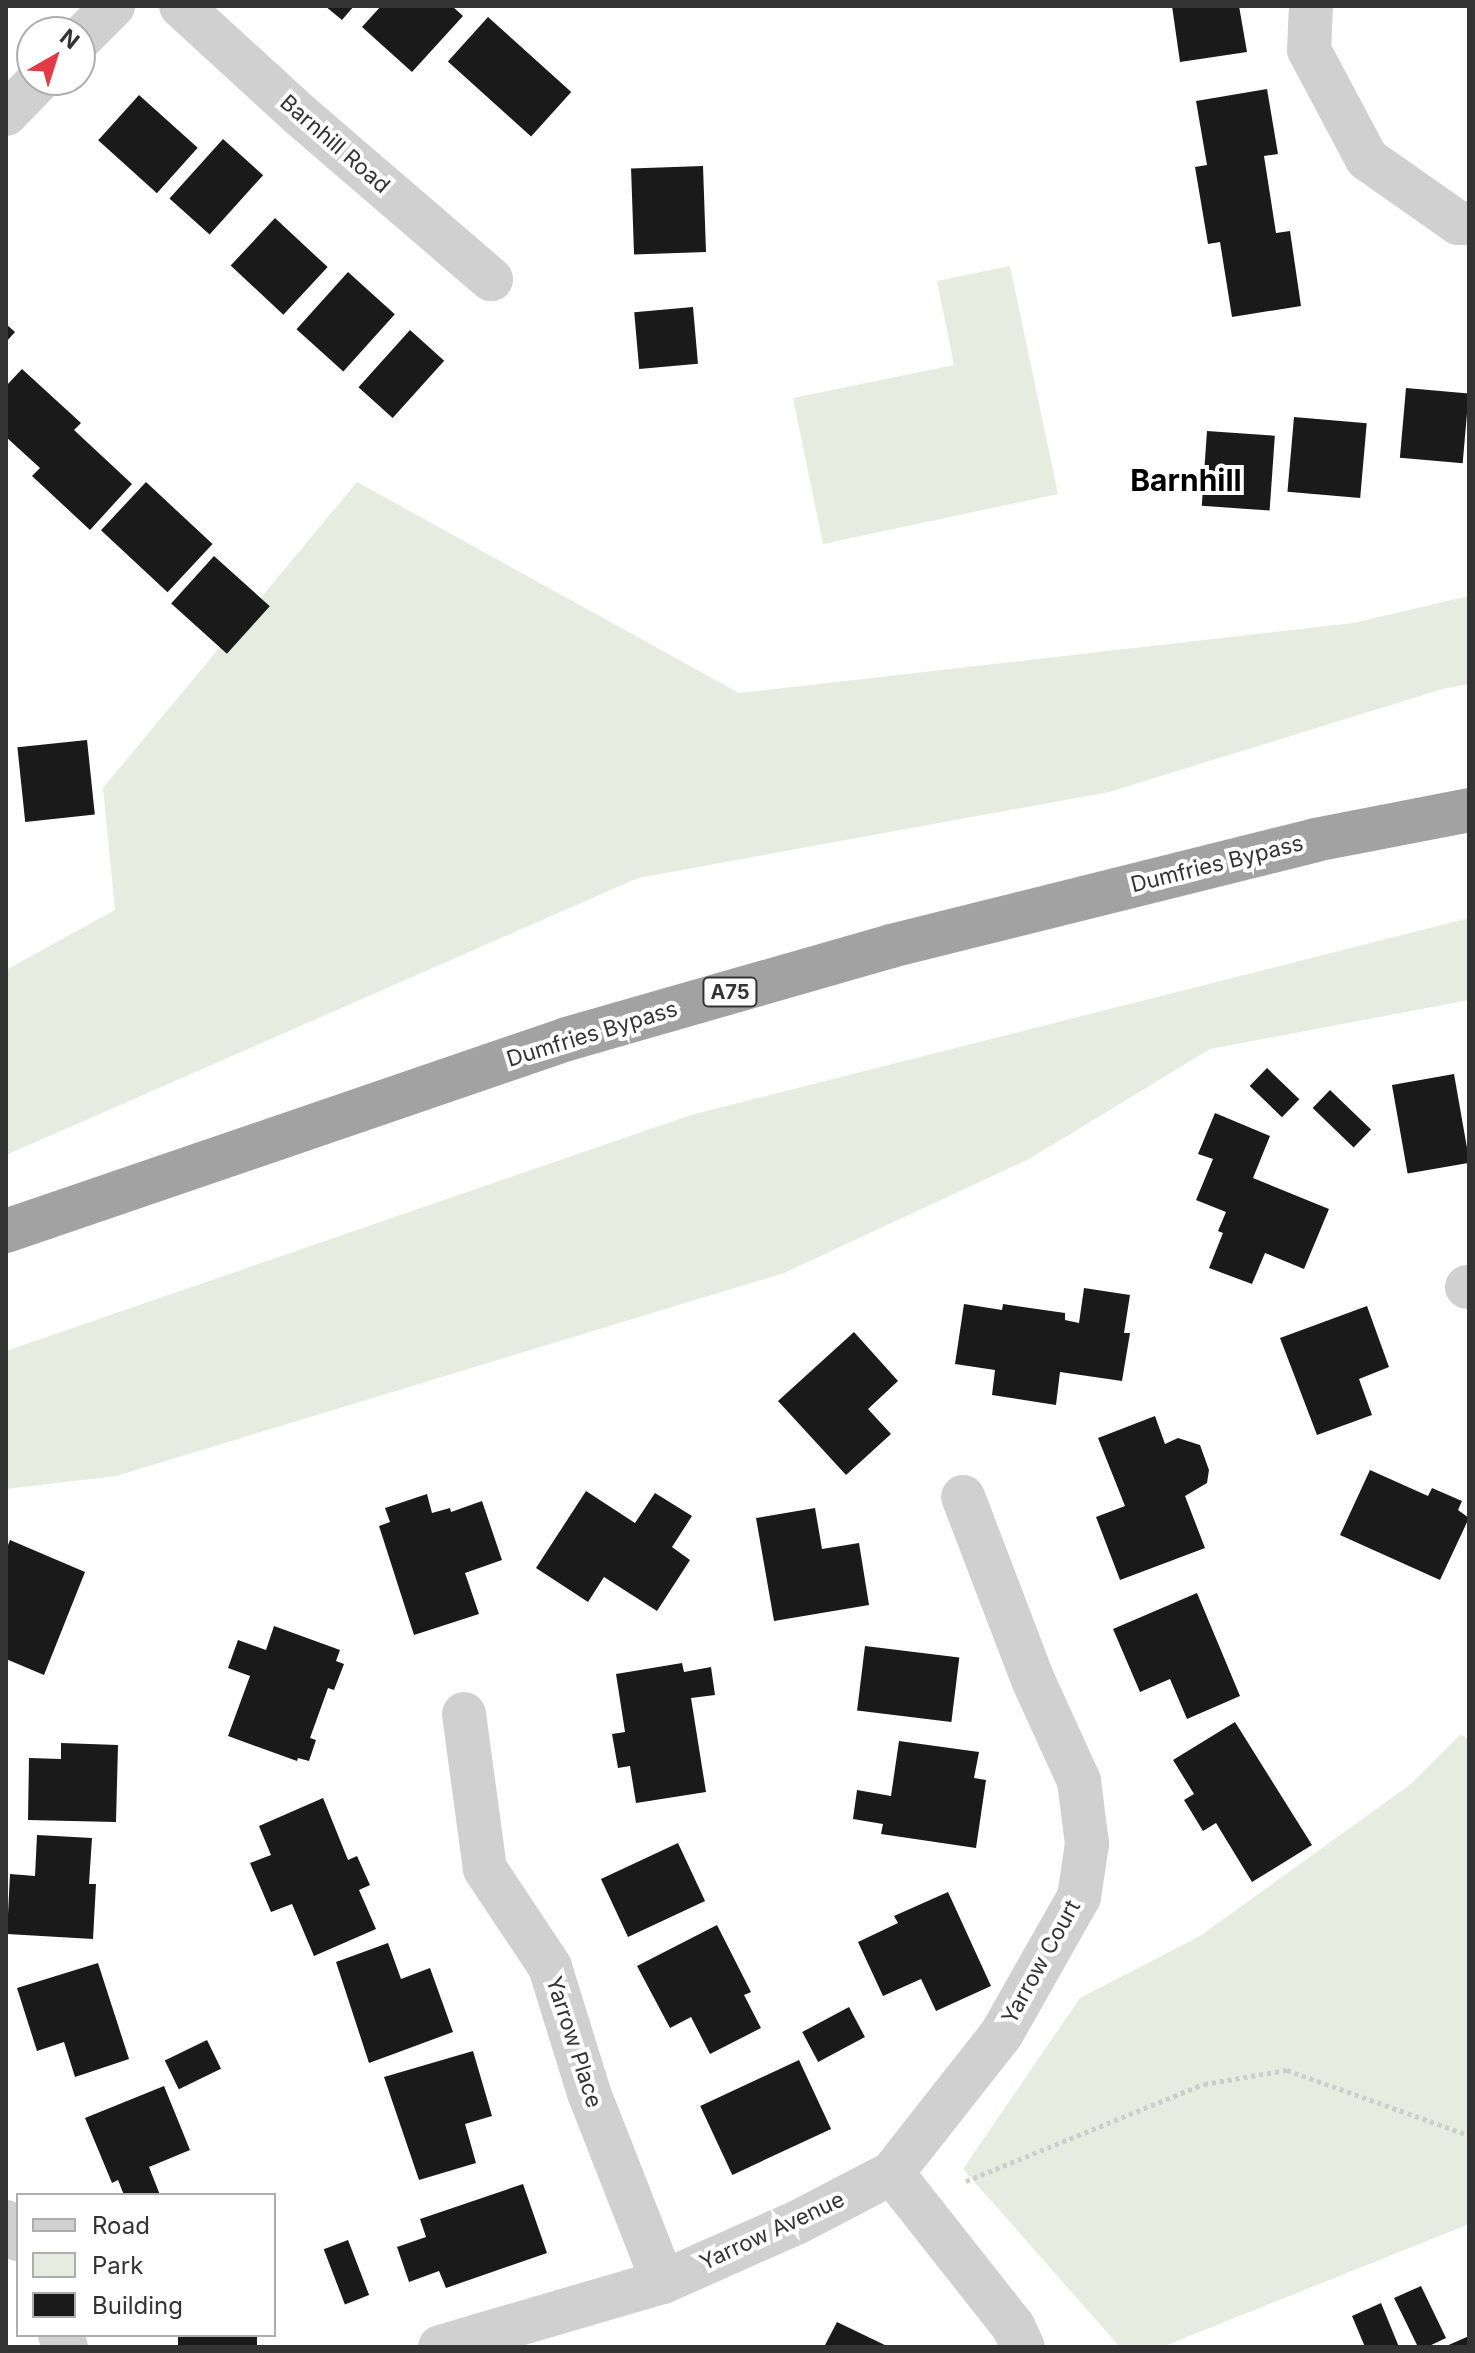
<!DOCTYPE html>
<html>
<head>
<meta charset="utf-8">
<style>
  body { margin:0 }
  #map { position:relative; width:1475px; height:2353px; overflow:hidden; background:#fff; font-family:Inter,sans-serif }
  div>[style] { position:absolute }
  .green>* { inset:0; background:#e6ecdf }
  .building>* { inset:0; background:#1a1a1a; transform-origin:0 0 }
  .path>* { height:5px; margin-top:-2.5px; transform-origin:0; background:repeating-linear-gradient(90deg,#cdcdcd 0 4px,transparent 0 8px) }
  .minor>* { height:44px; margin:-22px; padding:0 22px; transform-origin:22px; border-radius:22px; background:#d0d0d0 }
  .trunk>* { height:44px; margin:-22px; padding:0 22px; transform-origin:22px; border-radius:22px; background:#a2a2a2 }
  span { translate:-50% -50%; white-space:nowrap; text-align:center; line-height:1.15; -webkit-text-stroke:8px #fff; paint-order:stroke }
  .shield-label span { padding:2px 6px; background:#fff; border:2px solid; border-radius:6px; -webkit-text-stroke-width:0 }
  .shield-label { font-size:20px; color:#333; font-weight:700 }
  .street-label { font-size:22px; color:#333 }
  .district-label { font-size:30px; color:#000; font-weight:700 }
  .frame { position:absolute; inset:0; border:8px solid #333; pointer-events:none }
  .legend { position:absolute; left:16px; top:2193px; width:260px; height:144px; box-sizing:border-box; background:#fff; border:2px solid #adadad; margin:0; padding:10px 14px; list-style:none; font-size:24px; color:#333 }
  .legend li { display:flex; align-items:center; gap:16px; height:40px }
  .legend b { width:40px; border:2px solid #adadad }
  .north { position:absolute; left:16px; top:16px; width:80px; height:80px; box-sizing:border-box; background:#fff; border:2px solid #adadad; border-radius:50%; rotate:39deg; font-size:22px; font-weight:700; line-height:32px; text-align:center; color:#333 }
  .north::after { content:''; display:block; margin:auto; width:28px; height:36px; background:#e63946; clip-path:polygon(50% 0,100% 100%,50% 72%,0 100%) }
</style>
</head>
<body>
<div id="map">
  <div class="green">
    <div style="clip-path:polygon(1010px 266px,1058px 494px,823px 544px,793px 398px,954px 365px,937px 281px)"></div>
    <div style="clip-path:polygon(357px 482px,739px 693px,1353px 623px,1469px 596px,1469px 684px,1446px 688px,1109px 792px,638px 878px,6px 1155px,6px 970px,115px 910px,103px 788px)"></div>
    <div style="clip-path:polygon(1469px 918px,1469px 1000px,1210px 1049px,1029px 1159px,784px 1273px,116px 1476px,6px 1489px,6px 1351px,691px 1115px)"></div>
    <div style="clip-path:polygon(1461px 1734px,1469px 1740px,1469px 2224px,1162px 2347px,1120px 2347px,963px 2169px,1080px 1998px,1200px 1936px,1411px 1784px)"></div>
  </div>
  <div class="building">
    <div style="clip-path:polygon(325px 6px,354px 6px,342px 20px)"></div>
    <div style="clip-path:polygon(381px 6px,452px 6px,463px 16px,412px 72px,362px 27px)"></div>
    <div style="clip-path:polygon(1172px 6px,1239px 6px,1247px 52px,1180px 62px)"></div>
    <div style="left:488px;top:17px;width:112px;height:60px;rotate:42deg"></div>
    <div style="clip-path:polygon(1267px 89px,1278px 154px,1264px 156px,1276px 233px,1290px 231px,1301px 306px,1232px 317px,1220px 242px,1208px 244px,1195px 167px,1207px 165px,1196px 101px)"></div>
    <div style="left:139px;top:95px;width:79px;height:61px;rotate:42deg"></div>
    <div style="left:223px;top:139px;width:54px;height:80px;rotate:42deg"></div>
    <div style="left:703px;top:166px;width:86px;height:72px;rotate:88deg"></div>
    <div style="left:275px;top:218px;width:72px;height:65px;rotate:43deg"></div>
    <div style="left:348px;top:272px;width:63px;height:77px;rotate:42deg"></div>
    <div style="left:693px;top:307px;width:57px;height:59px;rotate:85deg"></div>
    <div style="clip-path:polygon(6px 324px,15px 332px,6px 342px)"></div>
    <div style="left:410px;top:330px;width:46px;height:77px;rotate:42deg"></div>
    <div style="clip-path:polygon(22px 369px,81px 423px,74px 430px,132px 484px,90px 530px,32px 476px,40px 468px,6px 437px,6px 386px)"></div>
    <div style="left:1406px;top:388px;width:63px;height:70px;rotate:5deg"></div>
    <div style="left:1294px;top:417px;width:73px;height:75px;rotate:5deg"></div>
    <div style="left:1207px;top:431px;width:68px;height:75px;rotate:4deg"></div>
    <div style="left:146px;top:482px;width:91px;height:66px;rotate:43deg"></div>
    <div style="left:214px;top:556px;width:75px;height:64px;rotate:42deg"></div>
    <div style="left:87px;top:740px;width:75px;height:70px;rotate:84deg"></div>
    <div style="left:1267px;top:1068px;width:45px;height:25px;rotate:44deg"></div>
    <div style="left:1454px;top:1074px;width:90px;height:63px;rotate:80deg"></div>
    <div style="left:1330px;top:1090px;width:57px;height:25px;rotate:44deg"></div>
    <div style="clip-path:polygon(1215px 1113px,1270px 1136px,1253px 1178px,1329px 1209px,1304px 1269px,1265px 1253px,1252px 1284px,1209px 1268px,1223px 1233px,1218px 1231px,1226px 1212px,1196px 1200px,1213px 1159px,1198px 1154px)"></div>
    <div style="clip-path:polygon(1084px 1288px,1130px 1295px,1124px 1333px,1130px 1333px,1122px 1381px,1060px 1372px,1056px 1405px,992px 1395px,995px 1370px,955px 1364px,964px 1304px,1002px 1310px,1003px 1304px,1065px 1313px,1065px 1320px,1079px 1323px)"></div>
    <div style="clip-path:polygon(1367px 1306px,1389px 1367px,1359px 1379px,1372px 1415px,1317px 1435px,1280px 1338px)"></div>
    <div style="clip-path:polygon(854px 1332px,898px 1381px,868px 1409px,891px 1434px,846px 1475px,778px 1401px)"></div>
    <div style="clip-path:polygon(1155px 1416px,1165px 1444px,1178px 1438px,1200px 1445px,1209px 1470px,1207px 1483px,1185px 1496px,1205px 1548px,1120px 1580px,1096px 1517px,1125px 1506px,1098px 1438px)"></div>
    <div style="clip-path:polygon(1370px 1470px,1428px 1496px,1432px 1488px,1462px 1501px,1458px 1510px,1469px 1518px,1440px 1580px,1340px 1535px)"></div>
    <div style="clip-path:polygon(586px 1491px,635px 1523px,655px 1493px,692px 1516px,672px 1547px,690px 1560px,657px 1611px,604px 1577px,588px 1602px,536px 1568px)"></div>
    <div style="clip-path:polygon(427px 1494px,432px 1513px,450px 1508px,451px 1512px,482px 1501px,502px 1560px,465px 1573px,479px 1614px,414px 1635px,379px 1526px,390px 1522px,385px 1508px)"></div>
    <div style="clip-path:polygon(815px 1508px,822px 1549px,859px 1543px,869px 1605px,774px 1621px,756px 1518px)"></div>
    <div style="clip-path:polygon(10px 1540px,85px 1572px,44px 1675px,6px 1659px,6px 1550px)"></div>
    <div style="clip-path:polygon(1197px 1593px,1240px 1696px,1187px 1719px,1170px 1679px,1140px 1692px,1113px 1629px)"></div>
    <div style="clip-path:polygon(274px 1626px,340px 1650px,336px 1661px,344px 1664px,334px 1690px,328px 1688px,310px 1738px,316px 1740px,309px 1761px,298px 1758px,297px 1761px,228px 1736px,250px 1676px,228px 1668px,238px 1640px,266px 1650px)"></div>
    <div style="left:865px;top:1646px;width:95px;height:65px;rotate:7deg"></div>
    <div style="clip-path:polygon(682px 1663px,684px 1672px,711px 1667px,715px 1695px,691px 1698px,706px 1792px,636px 1803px,630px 1766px,618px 1768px,612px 1734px,625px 1732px,616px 1674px)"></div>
    <div style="clip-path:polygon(1235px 1722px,1312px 1845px,1252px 1882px,1216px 1823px,1203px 1831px,1184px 1800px,1194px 1794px,1173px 1760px)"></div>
    <div style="clip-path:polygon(899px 1741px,979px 1752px,974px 1778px,986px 1780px,976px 1848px,881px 1834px,883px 1824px,853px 1819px,857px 1790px,891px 1796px)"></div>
    <div style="clip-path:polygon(61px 1743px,118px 1745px,116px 1822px,28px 1820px,29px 1758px,61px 1759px)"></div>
    <div style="clip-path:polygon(323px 1798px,348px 1860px,357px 1856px,370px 1885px,359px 1890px,376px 1929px,314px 1956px,292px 1904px,271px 1912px,250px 1863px,271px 1855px,259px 1826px)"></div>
    <div style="clip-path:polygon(37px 1835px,92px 1838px,89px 1884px,96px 1884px,93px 1939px,7px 1934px,10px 1874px,35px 1876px)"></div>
    <div style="left:678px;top:1843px;width:64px;height:85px;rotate:65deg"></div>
    <div style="clip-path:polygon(948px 1892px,991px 1986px,936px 2011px,921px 1979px,883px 1996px,858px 1942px,898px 1923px,894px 1916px)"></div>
    <div style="clip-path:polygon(717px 1925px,751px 1992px,744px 1995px,761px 2028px,710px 2054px,691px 2017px,670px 2028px,637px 1966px)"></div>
    <div style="clip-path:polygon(388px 1943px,401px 1979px,430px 1968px,453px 2032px,369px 2063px,336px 1962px)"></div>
    <div style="clip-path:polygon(98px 1963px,129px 2059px,75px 2077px,64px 2042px,37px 2051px,17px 1988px)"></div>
    <div style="left:849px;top:2007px;width:34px;height:53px;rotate:62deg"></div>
    <div style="left:207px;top:2040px;width:32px;height:47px;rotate:64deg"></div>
    <div style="clip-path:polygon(473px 2051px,492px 2116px,465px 2124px,476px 2163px,419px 2180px,384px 2077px)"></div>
    <div style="left:799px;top:2060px;width:76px;height:109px;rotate:65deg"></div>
    <div style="clip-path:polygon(164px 2086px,190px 2150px,149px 2167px,160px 2195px,124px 2195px,118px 2180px,112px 2183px,85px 2118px)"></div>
    <div style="clip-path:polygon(523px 2184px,547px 2253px,446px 2288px,439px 2271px,409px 2282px,397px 2247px,426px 2237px,420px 2219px)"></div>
    <div style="left:348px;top:2240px;width:59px;height:26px;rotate:69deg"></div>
    <div style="clip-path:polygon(1421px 2286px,1446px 2338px,1427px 2347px,1418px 2347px,1394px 2298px)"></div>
    <div style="clip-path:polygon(1381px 2303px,1399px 2347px,1365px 2347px,1352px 2316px)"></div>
    <div style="clip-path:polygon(837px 2322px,889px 2347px,824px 2347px)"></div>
    <div style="left:178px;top:2335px;width:79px;height:12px"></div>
    <div style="clip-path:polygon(1469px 2336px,1469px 2347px,1444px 2347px)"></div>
  </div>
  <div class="path">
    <div style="left:966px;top:2181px;width:257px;rotate:-22.2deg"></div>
    <div style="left:1204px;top:2084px;width:84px;rotate:-9.6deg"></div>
    <div style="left:1287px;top:2070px;width:193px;rotate:19.7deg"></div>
  </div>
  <div class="minor">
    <div style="left:181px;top:6px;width:161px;rotate:42.5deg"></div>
    <div style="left:300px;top:115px;width:252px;rotate:40.7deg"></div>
    <div style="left:1311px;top:6px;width:44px;rotate:92.6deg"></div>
    <div style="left:1309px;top:50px;width:123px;rotate:62deg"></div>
    <div style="left:1367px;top:159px;width:111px;rotate:35.1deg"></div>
    <div style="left:1458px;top:223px;width:11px"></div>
    <div style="left:80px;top:39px;width:47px;rotate:-45deg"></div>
    <div style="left:6px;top:114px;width:47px;rotate:-45.9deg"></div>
    <div style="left:1467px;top:1287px;width:2px"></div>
    <div style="left:464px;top:1714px;width:156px;rotate:82.3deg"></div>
    <div style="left:485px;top:1869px;width:118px;rotate:56.4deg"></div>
    <div style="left:550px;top:1967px;width:132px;rotate:72.8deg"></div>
    <div style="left:589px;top:2093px;width:203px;rotate:68.6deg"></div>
    <div style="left:892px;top:2173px;width:178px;rotate:-51.8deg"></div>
    <div style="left:1002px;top:2033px;width:156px;rotate:-60.5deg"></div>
    <div style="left:1079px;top:1897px;width:54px;rotate:-81.4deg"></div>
    <div style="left:1087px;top:1844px;width:64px;rotate:-97.2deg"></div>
    <div style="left:1079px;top:1781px;width:111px;rotate:-114.5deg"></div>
    <div style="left:1033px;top:1680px;width:196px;rotate:-110.9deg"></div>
    <div style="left:6px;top:2222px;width:21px;rotate:55deg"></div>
    <div style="left:60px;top:2335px;width:13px;rotate:63deg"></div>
    <div style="left:440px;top:2347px;width:232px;rotate:-16.3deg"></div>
    <div style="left:663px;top:2282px;width:148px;rotate:-24deg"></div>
    <div style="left:798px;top:2222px;width:106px;rotate:-27.5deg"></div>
    <div style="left:892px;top:2173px;width:195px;rotate:51.7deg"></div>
    <div style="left:1013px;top:2326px;width:23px;rotate:65deg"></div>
  </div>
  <div class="trunk">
    <div style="left:6px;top:1231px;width:593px;rotate:-18.89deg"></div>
    <div style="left:567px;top:1039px;width:337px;rotate:-16deg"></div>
    <div style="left:891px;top:946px;width:437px;rotate:-14deg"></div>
    <div style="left:1315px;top:840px;width:157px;rotate:-11deg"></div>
  </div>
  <div class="shield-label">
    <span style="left:730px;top:992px">A75</span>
  </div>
  <div class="street-label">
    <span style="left:335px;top:144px;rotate:41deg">Barnhill Road</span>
    <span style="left:1217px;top:864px;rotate:-14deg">Dumfries Bypass</span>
    <span style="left:592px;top:1034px;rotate:-17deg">Dumfries Bypass</span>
    <span style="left:1041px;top:1962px;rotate:-61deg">Yarrow Court</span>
    <span style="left:574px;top:2042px;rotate:72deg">Yarrow Place</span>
    <span style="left:772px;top:2231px;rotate:-25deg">Yarrow Avenue</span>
  </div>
  <div class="district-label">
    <span style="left:1186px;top:480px">Barnhill</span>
  </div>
  <div class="frame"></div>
  <ul class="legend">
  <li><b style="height:10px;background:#d0d0d0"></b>Road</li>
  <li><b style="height:22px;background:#e6ecdf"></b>Park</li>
  <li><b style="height:22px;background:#1a1a1a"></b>Building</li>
  </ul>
  <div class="north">N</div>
</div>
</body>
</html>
